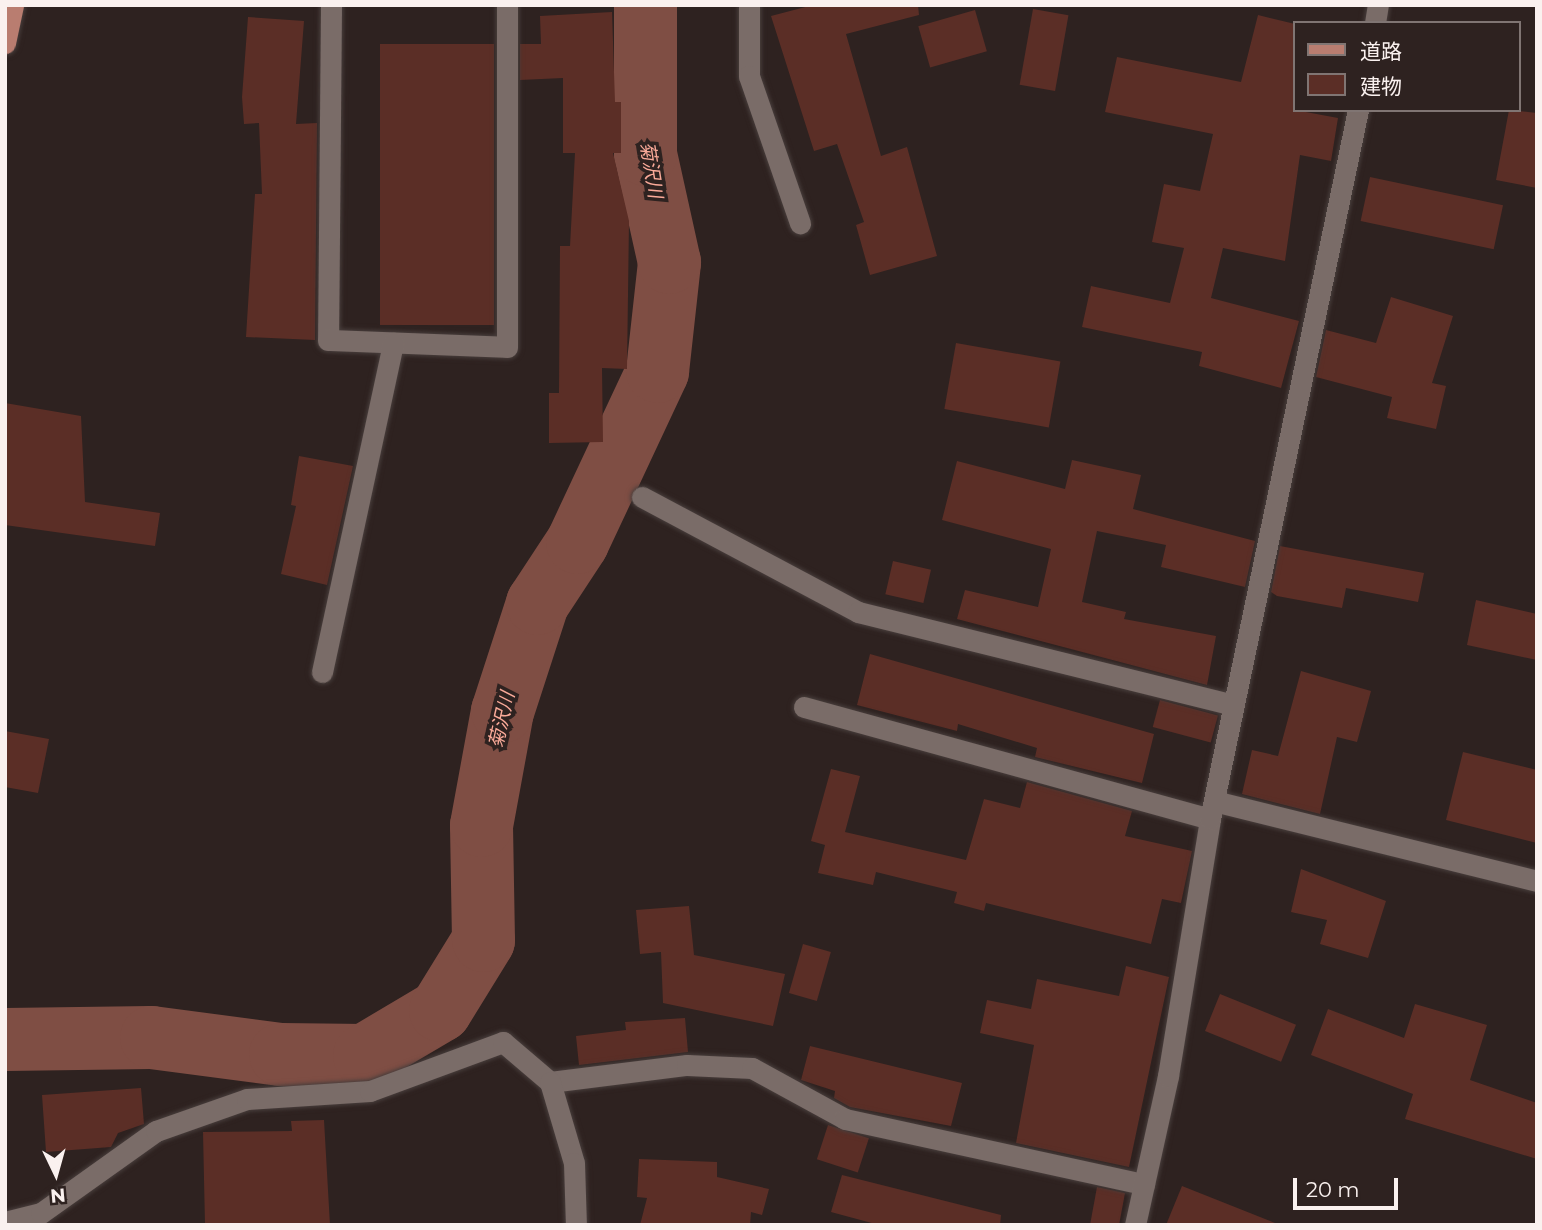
<!DOCTYPE html>
<html>
<head>
<meta charset="utf-8">
<style>
  body { margin:0 }
  #map { position:relative; width:1542px; height:1230px; overflow:hidden; background:#2e2220; font-family:Montserrat,"Noto Sans JP",sans-serif }
  div>[style] { position:absolute }
  .river>* { height:63px; margin:-31.5px; padding:0 31.5px; transform-origin:31.5px; border-radius:31.5px; background:#7f4e44 }
  .building>* { inset:0; background:#5b2e26; transform-origin:0 0 }
  .roads { filter:drop-shadow(0 0 2px #483e3c) drop-shadow(0 0 2px #483e3c) }
  .minor>* { height:21px; margin:-10.5px; padding:0 10.5px; transform-origin:10.5px; border-radius:10.5px; background:#7a6c68 }
  .major>* { height:21px; margin:-10.5px; padding:0 10.5px; transform-origin:10.5px; border-radius:10.5px; background:#b97d70 }
  span { translate:-50% -50%; white-space:nowrap; text-align:center; line-height:1.15; -webkit-text-stroke:7px #2e2220; paint-order:stroke }
  .water-label { font-size:19px; color:#faaa99; font-style:italic }
  .frame { position:absolute; inset:0; border:7px solid #faf1ef; pointer-events:none }
  .legend { position:absolute; left:1293px; top:21px; width:228px; height:91px; box-sizing:border-box; background:#2e2220; border:2px solid #807573; margin:0; padding:9px 12px; list-style:none; font-size:21px; color:#faf1ef }
  .legend li { display:flex; align-items:center; gap:14px; height:35px }
  .legend b { width:35px; border:2px solid #807573 }
  .north { position:absolute; left:21px; top:1139px; width:70px; height:70px; -webkit-text-stroke:5px #2e2220; paint-order:stroke; rotate:175deg; font-size:19px; font-weight:700; line-height:28px; text-align:center; color:#faf1ef }
  .north::after { content:''; display:block; margin:auto; width:24px; height:32px; background:#faf1ef; clip-path:polygon(50% 0,100% 100%,50% 72%,0 100%) }
  .scale { position:absolute; left:1293px; top:1178px; width:105px; height:32px; box-sizing:border-box; border:4px solid #faf1ef; border-top:0; padding-left:9px; font-size:21px; line-height:24px; white-space:nowrap; color:#faf1ef; -webkit-text-stroke:5px #2e2220; paint-order:stroke }
</style>
</head>
<body>
<div id="map">
  <div class="river">
    <div style="left:5px;top:1039px;width:146px;rotate:-0.8deg"></div>
    <div style="left:151px;top:1037px;width:130px;rotate:7.5deg"></div>
    <div style="left:280px;top:1054px;width:84px;rotate:0.7deg"></div>
    <div style="left:364px;top:1055px;width:88px;rotate:-30.6deg"></div>
    <div style="left:440px;top:1010px;width:82px;rotate:-58.4deg"></div>
    <div style="left:483px;top:940px;width:115px;rotate:-91deg"></div>
    <div style="left:481px;top:825px;width:116px;rotate:-79.6deg"></div>
    <div style="left:502px;top:711px;width:114px;rotate:-72deg"></div>
    <div style="left:537px;top:603px;width:73px;rotate:-56.7deg"></div>
    <div style="left:577px;top:542px;width:189px;rotate:-64.9deg"></div>
    <div style="left:657px;top:371px;width:110px;rotate:-83.7deg"></div>
    <div style="left:669px;top:262px;width:111px;rotate:-102.5deg"></div>
    <div style="left:645px;top:154px;width:149px;rotate:-90deg"></div>
  </div>
  <div class="building">
    <div style="clip-path:polygon(813px 5px,918px 5px,919px 15px,846px 34px,881px 156px,907px 147px,937px 256px,870px 275px,856px 225px,864px 222px,837px 144px,814px 151px,771px 16px)"></div>
    <div style="left:1033px;top:9px;width:36px;height:77px;rotate:10deg"></div>
    <div style="left:975px;top:10px;width:43px;height:59px;rotate:74deg"></div>
    <div style="clip-path:polygon(612px 12px,615px 102px,621px 102px,621px 153px,613px 153px,629px 221px,627px 369px,602px 368px,603px 442px,549px 443px,549px 393px,559px 393px,560px 246px,570px 246px,575px 153px,563px 153px,563px 78px,520px 80px,520px 44px,541px 44px,540px 16px)"></div>
    <div style="clip-path:polygon(1258px 15px,1295px 24px,1295px 110px,1338px 118px,1331px 161px,1300px 155px,1285px 261px,1223px 248px,1211px 298px,1299px 321px,1281px 388px,1199px 366px,1202px 352px,1082px 327px,1091px 286px,1170px 303px,1184px 248px,1152px 242px,1164px 184px,1200px 191px,1213px 134px,1105px 112px,1117px 57px,1241px 82px)"></div>
    <div style="clip-path:polygon(248px 17px,304px 21px,296px 124px,317px 123px,315px 340px,246px 337px,255px 194px,262px 194px,259px 123px,244px 124px,242px 97px)"></div>
    <div style="left:380px;top:44px;width:114px;height:281px"></div>
    <div style="clip-path:polygon(1509px 110px,1537px 113px,1537px 188px,1496px 180px)"></div>
    <div style="left:1370px;top:177px;width:136px;height:45px;rotate:12deg"></div>
    <div style="clip-path:polygon(1391px 297px,1453px 316px,1432px 383px,1446px 386px,1436px 429px,1387px 418px,1392px 397px,1316px 377px,1326px 330px,1376px 343px)"></div>
    <div style="left:956px;top:343px;width:106px;height:67px;rotate:10deg"></div>
    <div style="clip-path:polygon(5px 403px,81px 416px,85px 502px,160px 513px,155px 546px,5px 525px)"></div>
    <div style="clip-path:polygon(299px 456px,353px 466px,327px 585px,281px 574px,296px 506px,291px 505px)"></div>
    <div style="clip-path:polygon(1072px 460px,1141px 475px,1133px 509px,1255px 541px,1245px 587px,1161px 567px,1166px 545px,1097px 531px,1082px 602px,1126px 612px,1124px 619px,1216px 636px,1207px 685px,957px 619px,965px 590px,1038px 607px,1051px 549px,942px 520px,957px 461px,1065px 489px)"></div>
    <div style="clip-path:polygon(1280px 546px,1424px 573px,1418px 602px,1346px 588px,1342px 608px,1277px 596px,1271px 592px)"></div>
    <div style="left:893px;top:561px;width:39px;height:34px;rotate:13deg"></div>
    <div style="clip-path:polygon(1476px 600px,1537px 614px,1537px 660px,1467px 645px)"></div>
    <div style="clip-path:polygon(870px 654px,1154px 734px,1142px 783px,1035px 757px,1037px 748px,958px 724px,957px 731px,857px 705px)"></div>
    <div style="clip-path:polygon(1301px 671px,1371px 691px,1357px 742px,1337px 737px,1320px 814px,1242px 794px,1252px 750px,1278px 756px)"></div>
    <div style="left:1160px;top:700px;width:60px;height:28px;rotate:15deg"></div>
    <div style="clip-path:polygon(5px 731px,49px 739px,38px 793px,5px 787px)"></div>
    <div style="clip-path:polygon(1463px 752px,1537px 770px,1537px 843px,1446px 820px)"></div>
    <div style="clip-path:polygon(831px 769px,860px 776px,845px 832px,966px 860px,984px 799px,1020px 808px,1027px 782px,1132px 811px,1125px 836px,1192px 851px,1181px 903px,1162px 899px,1151px 944px,986px 903px,984px 911px,954px 903px,957px 892px,876px 872px,873px 885px,818px 873px,825px 845px,811px 841px)"></div>
    <div style="clip-path:polygon(1301px 869px,1386px 901px,1368px 958px,1320px 944px,1327px 920px,1291px 912px)"></div>
    <div style="clip-path:polygon(689px 906px,694px 955px,785px 974px,773px 1026px,663px 1003px,661px 952px,640px 954px,636px 910px)"></div>
    <div style="left:803px;top:944px;width:29px;height:51px;rotate:16deg"></div>
    <div style="clip-path:polygon(1126px 966px,1169px 977px,1129px 1167px,1016px 1143px,1034px 1045px,980px 1033px,987px 1000px,1031px 1009px,1037px 979px,1119px 996px)"></div>
    <div style="left:1220px;top:994px;width:82px;height:40px;rotate:22deg"></div>
    <div style="clip-path:polygon(1415px 1004px,1487px 1025px,1470px 1080px,1537px 1103px,1537px 1159px,1405px 1119px,1413px 1094px,1311px 1055px,1328px 1009px,1404px 1038px)"></div>
    <div style="clip-path:polygon(685px 1018px,688px 1052px,579px 1065px,576px 1036px,626px 1030px,625px 1022px)"></div>
    <div style="clip-path:polygon(810px 1046px,962px 1083px,951px 1126px,850px 1107px,834px 1098px,835px 1091px,801px 1080px)"></div>
    <div style="clip-path:polygon(141px 1088px,144px 1124px,118px 1133px,111px 1147px,46px 1152px,42px 1095px)"></div>
    <div style="clip-path:polygon(324px 1120px,330px 1225px,205px 1225px,203px 1132px,292px 1131px,291px 1121px)"></div>
    <div style="left:828px;top:1125px;width:43px;height:36px;rotate:18deg"></div>
    <div style="clip-path:polygon(639px 1159px,717px 1162px,717px 1177px,769px 1189px,762px 1215px,751px 1212px,750px 1225px,640px 1225px,647px 1198px,637px 1197px)"></div>
    <div style="clip-path:polygon(842px 1175px,1001px 1215px,1000px 1225px,879px 1225px,831px 1212px)"></div>
    <div style="clip-path:polygon(1182px 1186px,1275px 1223px,1275px 1225px,1166px 1225px)"></div>
    <div style="clip-path:polygon(1097px 1187px,1125px 1193px,1119px 1225px,1090px 1225px)"></div>
  </div>
  <div class="roads">
    <div class="minor">
      <div style="left:331px;top:5px;width:335px;rotate:90.5deg"></div>
      <div style="left:328px;top:340px;width:179px;rotate:2.2deg"></div>
      <div style="left:507px;top:347px;width:342px;rotate:-90deg"></div>
      <div style="left:749px;top:5px;width:71px;rotate:90deg"></div>
      <div style="left:749px;top:76px;width:156px;rotate:70.9deg"></div>
      <div style="left:1375px;top:23px;width:18px;rotate:-81deg"></div>
      <div style="left:642px;top:497px;width:245px;rotate:28deg"></div>
      <div style="left:858px;top:612px;width:387px;rotate:13.9deg"></div>
      <div style="left:322px;top:672px;width:337px;rotate:-77.8deg"></div>
      <div style="left:804px;top:707px;width:421px;rotate:15.4deg"></div>
      <div style="left:1214px;top:801px;width:333px;rotate:13.9deg"></div>
      <div style="left:550px;top:1082px;width:138px;rotate:-7.1deg"></div>
      <div style="left:687px;top:1065px;width:65px;rotate:2.6deg"></div>
      <div style="left:752px;top:1068px;width:106px;rotate:28.7deg"></div>
      <div style="left:845px;top:1119px;width:306px;rotate:12.3deg"></div>
      <div style="left:5px;top:1222px;width:37px;rotate:-14deg"></div>
      <div style="left:41px;top:1213px;width:141px;rotate:-35.5deg"></div>
      <div style="left:156px;top:1131px;width:96px;rotate:-19.4deg"></div>
      <div style="left:247px;top:1099px;width:123px;rotate:-3.7deg"></div>
      <div style="left:370px;top:1091px;width:142px;rotate:-20.2deg"></div>
      <div style="left:503px;top:1042px;width:62px;rotate:40.4deg"></div>
      <div style="left:550px;top:1082px;width:84px;rotate:73.5deg"></div>
      <div style="left:574px;top:1163px;width:62px;rotate:88.2deg"></div>
      <div style="left:1135px;top:1225px;width:153px;rotate:-77.5deg"></div>
      <div style="left:1168px;top:1076px;width:260px;rotate:-80.7deg"></div>
      <div style="left:1210px;top:819px;width:724px;rotate:-78.21deg"></div>
    </div>
    <div class="major">
      <div style="left:5px;top:43px;width:39px;rotate:-78deg"></div>
    </div>
  </div>
  <div class="water-label">
    <span style="left:651px;top:170px;rotate:81deg">菊沢川</span>
    <span style="left:502px;top:720px;rotate:-77deg">菊沢川</span>
  </div>
  <div class="frame"></div>
  <ul class="legend">
  <li><b style="height:9px;background:#b97d70"></b>道路</li>
  <li><b style="height:19px;background:#5b2e26"></b>建物</li>
  </ul>
  <div class="north">N</div>
  <div class="scale">20 m</div>
</div>
</body>
</html>
